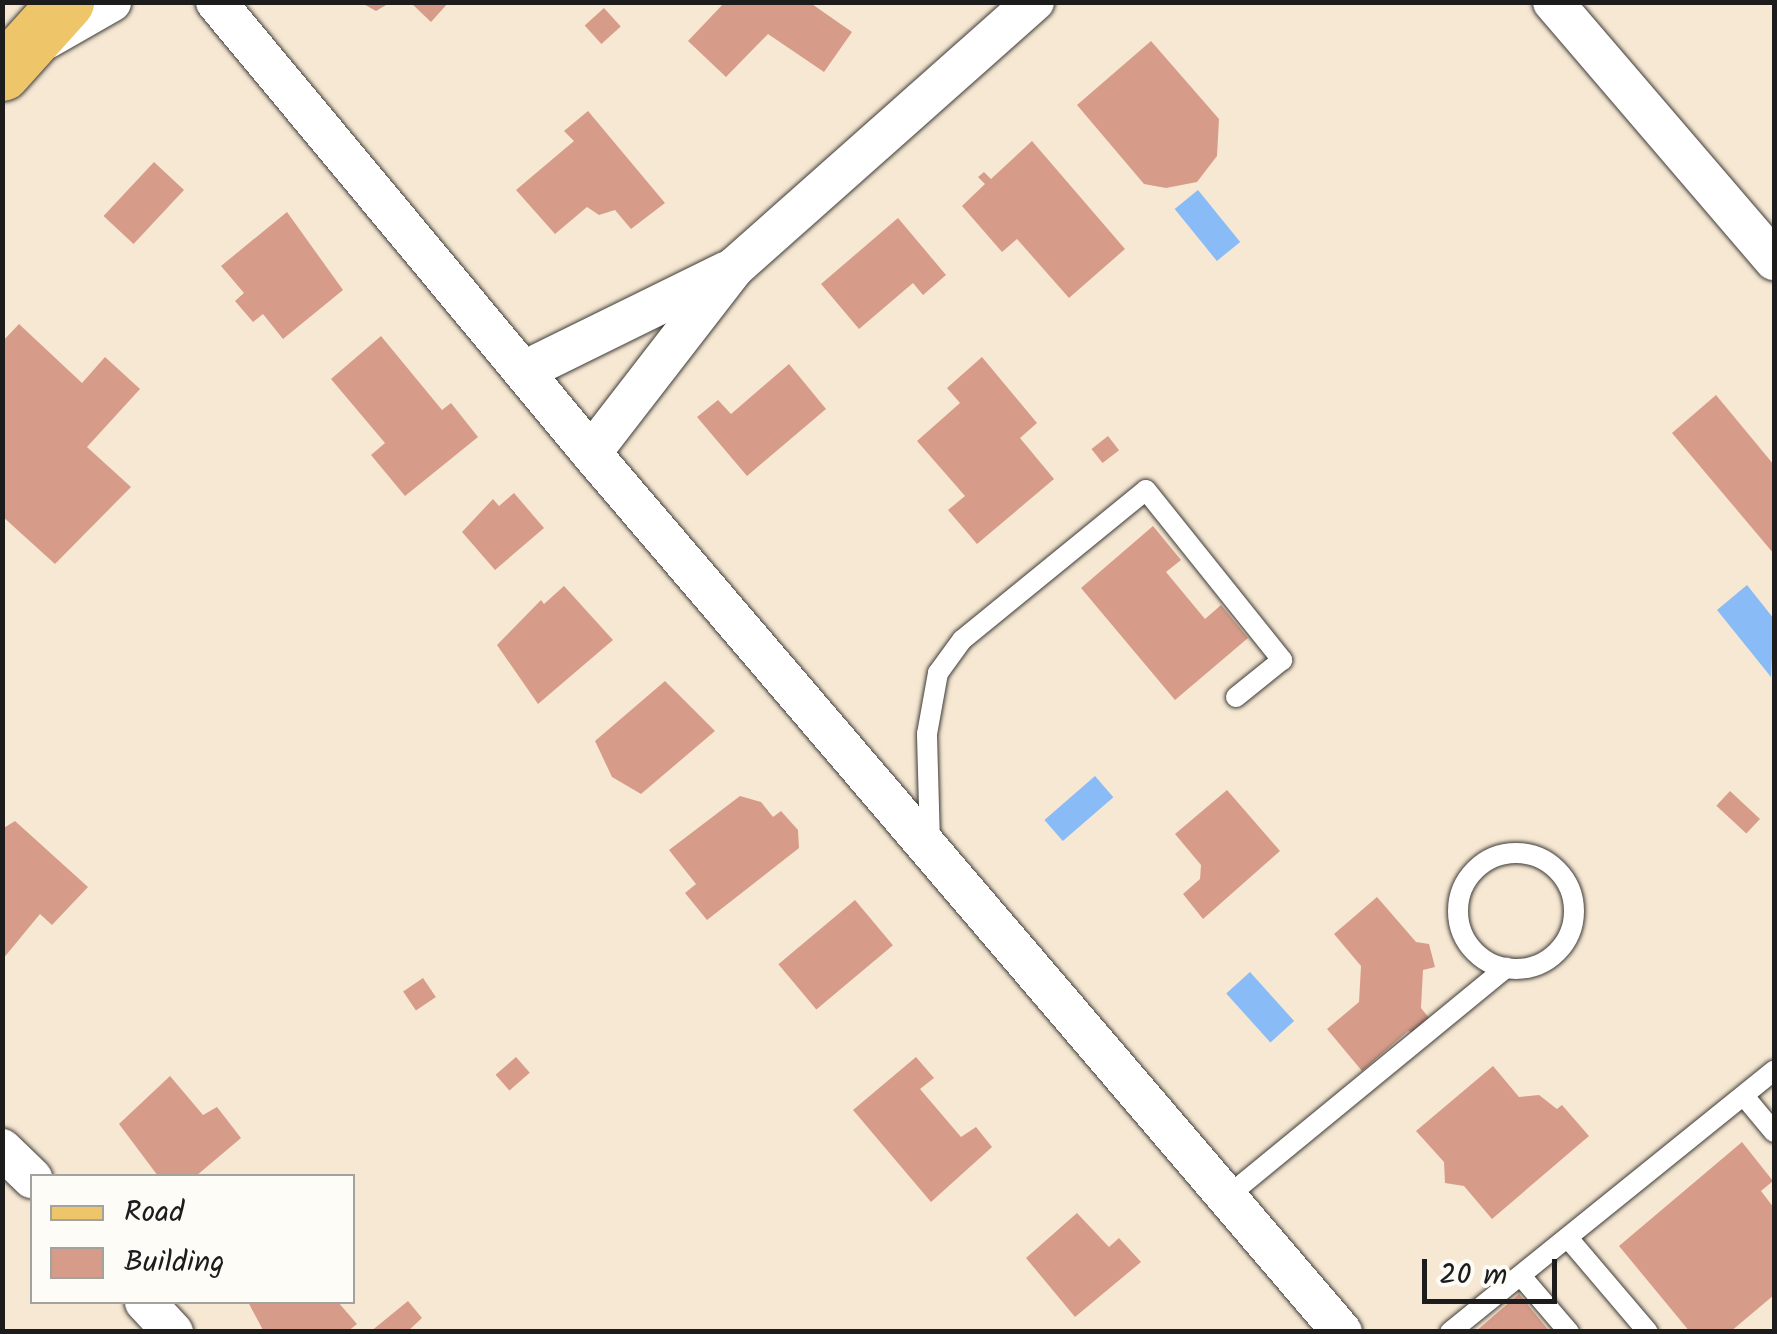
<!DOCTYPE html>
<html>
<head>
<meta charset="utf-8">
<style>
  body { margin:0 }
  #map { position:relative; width:1777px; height:1334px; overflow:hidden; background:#f7e8d3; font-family:Kalam,sans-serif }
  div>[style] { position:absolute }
  .water>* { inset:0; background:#89bbf6; transform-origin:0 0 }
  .building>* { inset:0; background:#d79c89; transform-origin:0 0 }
  .roads { filter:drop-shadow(0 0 2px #3d3b37) drop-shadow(0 0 2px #3d3b37) }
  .lane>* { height:20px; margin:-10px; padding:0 10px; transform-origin:10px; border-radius:10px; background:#fff }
  .lane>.ring { margin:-10px; padding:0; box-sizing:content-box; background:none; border:20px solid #fff; border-radius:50% }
  .street>* { height:40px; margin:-20px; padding:0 20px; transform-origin:20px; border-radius:20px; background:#fff }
  .primary>* { height:55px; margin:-27.5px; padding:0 27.5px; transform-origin:27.5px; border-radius:27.5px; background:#eec569 }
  span { translate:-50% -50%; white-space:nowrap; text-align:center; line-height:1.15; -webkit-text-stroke:8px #fdfcf7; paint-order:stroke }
  .frame { position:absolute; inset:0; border:5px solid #1c1c1c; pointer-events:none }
  .legend { position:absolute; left:30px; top:1174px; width:325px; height:130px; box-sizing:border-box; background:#fdfcf7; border:2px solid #a3a29f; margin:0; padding:12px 18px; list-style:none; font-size:30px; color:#1c1c1c }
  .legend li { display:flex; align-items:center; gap:20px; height:50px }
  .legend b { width:50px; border:2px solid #a3a29f }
  .scale { position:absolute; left:1422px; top:1259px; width:135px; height:45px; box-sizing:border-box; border:5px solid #1c1c1c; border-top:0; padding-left:12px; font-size:30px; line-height:35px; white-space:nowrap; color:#1c1c1c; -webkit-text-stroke:8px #fdfcf7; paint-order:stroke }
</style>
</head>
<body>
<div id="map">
  <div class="water">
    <div style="left:1198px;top:190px;width:67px;height:30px;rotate:51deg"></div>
    <div style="clip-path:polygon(1747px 585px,1774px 619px,1771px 677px,1717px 610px)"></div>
    <div style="left:1095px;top:776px;width:28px;height:67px;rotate:49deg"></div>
    <div style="left:1250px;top:972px;width:66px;height:32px;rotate:48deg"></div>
  </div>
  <div class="building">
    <div style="clip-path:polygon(360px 2px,391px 2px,376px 11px)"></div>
    <div style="clip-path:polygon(410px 2px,449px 2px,431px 22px)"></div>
    <div style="clip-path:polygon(725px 2px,809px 2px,852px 32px,824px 72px,768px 34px,726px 77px,688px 41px)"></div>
    <div style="left:604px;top:8px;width:25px;height:26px;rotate:48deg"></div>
    <div style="clip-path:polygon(1151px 41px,1219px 119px,1217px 156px,1197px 182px,1166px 188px,1144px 184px,1077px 105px)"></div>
    <div style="clip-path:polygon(588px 111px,665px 203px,631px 229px,615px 210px,599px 215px,587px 207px,555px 234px,516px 190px,574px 141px,564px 131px)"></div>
    <div style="clip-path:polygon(1032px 141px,1125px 249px,1069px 298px,1017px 239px,1002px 252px,962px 206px,985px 184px,978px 177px,984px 172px,991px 179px)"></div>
    <div style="left:154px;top:162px;width:41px;height:74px;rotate:43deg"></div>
    <div style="clip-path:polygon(287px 212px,343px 290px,283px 339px,263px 314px,253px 322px,235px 301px,244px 293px,221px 266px)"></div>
    <div style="clip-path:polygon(898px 218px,946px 275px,923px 295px,913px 283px,859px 329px,821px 284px)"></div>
    <div style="clip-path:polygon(19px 324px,82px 383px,105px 357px,140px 389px,87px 447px,131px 487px,55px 564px,2px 516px,2px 342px)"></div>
    <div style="clip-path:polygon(381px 336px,442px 410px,451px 403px,478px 437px,405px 496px,371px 455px,385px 443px,331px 379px)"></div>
    <div style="clip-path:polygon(982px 357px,1037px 423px,1020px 438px,1054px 479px,977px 544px,948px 510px,965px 496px,917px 441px,960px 403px,947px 388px)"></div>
    <div style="clip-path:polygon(789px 364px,826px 409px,747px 476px,697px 417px,718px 400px,731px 414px)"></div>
    <div style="clip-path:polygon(1716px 395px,1774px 465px,1774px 554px,1672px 433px)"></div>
    <div style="left:1108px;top:436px;width:18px;height:21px;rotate:52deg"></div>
    <div style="clip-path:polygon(514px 493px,544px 528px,495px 570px,462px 532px,493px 499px,499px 506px)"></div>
    <div style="clip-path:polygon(1153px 526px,1181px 560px,1166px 572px,1205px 619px,1221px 605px,1248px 638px,1175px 700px,1081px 588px)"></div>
    <div style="clip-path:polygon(564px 586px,613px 640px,538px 704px,497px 645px,541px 600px,544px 604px)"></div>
    <div style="clip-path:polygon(665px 681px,715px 731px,641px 794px,612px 777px,595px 741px)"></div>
    <div style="clip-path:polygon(1227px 790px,1280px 851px,1203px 919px,1183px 894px,1200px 879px,1201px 865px,1175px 834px)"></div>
    <div style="left:1730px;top:791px;width:41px;height:20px;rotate:43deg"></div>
    <div style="clip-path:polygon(740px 796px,761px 802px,773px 817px,781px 811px,798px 830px,799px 848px,707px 920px,685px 893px,696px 884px,669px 850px)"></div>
    <div style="clip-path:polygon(15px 821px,88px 887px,52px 925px,40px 914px,2px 960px,2px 829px)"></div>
    <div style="clip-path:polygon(1377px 897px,1416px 942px,1429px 944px,1435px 967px,1423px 970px,1421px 1008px,1429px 1018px,1420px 1034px,1408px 1031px,1362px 1071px,1327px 1029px,1359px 1002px,1361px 966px,1334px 934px)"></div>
    <div style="left:855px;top:900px;width:59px;height:100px;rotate:50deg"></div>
    <div style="left:423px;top:978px;width:23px;height:24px;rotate:56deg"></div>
    <div style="left:516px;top:1057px;width:21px;height:27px;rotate:49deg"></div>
    <div style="clip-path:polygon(916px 1057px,934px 1078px,920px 1089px,961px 1137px,976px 1127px,992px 1147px,931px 1202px,853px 1110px)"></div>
    <div style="clip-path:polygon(1493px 1066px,1519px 1097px,1539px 1095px,1557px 1109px,1562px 1105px,1589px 1136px,1492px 1219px,1464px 1186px,1445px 1183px,1444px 1162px,1416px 1131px)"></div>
    <div style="clip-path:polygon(170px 1076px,203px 1115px,217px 1107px,241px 1138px,196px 1176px,158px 1176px,119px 1124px)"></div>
    <div style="clip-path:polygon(1742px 1142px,1773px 1181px,1761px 1191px,1774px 1208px,1774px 1295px,1730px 1332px,1690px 1332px,1619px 1246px)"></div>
    <div style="clip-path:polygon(1077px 1213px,1109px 1247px,1119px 1238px,1141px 1262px,1075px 1317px,1026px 1258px)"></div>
    <div style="clip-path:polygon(1519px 1294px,1550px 1332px,1475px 1332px)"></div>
    <div style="clip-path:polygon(408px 1301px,422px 1318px,407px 1332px,370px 1332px)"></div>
    <div style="clip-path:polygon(248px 1302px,338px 1302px,357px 1324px,347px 1332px,264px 1332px)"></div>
  </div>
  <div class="roads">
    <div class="lane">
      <div style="left:930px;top:843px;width:109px;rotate:-91.6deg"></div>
      <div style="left:927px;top:734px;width:62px;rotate:-79.8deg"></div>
      <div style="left:938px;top:673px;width:41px;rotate:-54deg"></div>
      <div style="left:962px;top:640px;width:237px;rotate:-39.2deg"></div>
      <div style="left:1146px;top:490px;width:218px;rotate:51.3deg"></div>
      <div style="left:1282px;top:660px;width:59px;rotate:141.2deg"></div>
      <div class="ring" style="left:1458px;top:853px;width:96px;height:96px"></div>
      <div style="left:1744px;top:1096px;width:47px;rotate:50.2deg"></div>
      <div style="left:1228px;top:1196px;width:360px;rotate:-39.4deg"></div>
      <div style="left:1568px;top:1238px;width:123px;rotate:49.6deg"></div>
      <div style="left:1521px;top:1276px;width:74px;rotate:49.4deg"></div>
      <div style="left:1450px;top:1332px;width:416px;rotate:-38.9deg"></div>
    </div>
    <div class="street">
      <div style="left:216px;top:2px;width:587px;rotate:50.26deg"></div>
      <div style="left:591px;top:453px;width:1156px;rotate:49.49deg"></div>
      <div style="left:1553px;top:2px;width:340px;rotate:49.4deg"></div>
      <div style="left:46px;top:39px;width:75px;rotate:-29.6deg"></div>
      <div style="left:526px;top:370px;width:224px;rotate:-26.2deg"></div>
      <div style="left:591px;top:453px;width:235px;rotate:-52.3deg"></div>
      <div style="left:735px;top:267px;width:400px;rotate:-41.6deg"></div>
      <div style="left:2px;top:1149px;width:42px;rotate:44deg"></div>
      <div style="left:145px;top:1302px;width:41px;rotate:47deg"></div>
    </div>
    <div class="primary">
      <div style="left:2px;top:73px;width:96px;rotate:-48deg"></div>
    </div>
  </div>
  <div class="frame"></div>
  <ul class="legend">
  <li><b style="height:12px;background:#eec569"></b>Road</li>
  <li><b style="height:28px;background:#d79c89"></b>Building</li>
  </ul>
  <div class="scale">20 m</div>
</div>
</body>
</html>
